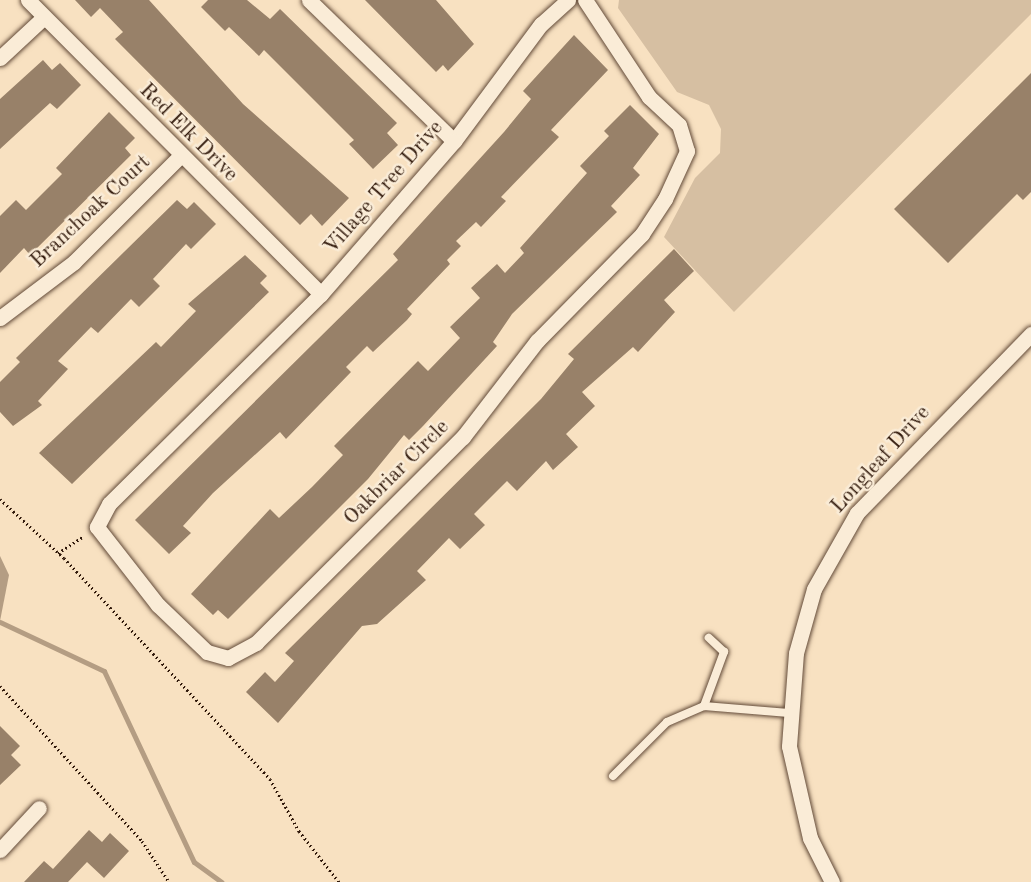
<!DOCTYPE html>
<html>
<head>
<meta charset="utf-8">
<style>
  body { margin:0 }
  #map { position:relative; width:1031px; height:882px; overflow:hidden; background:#f8e1c1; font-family:"Old Standard TT",serif }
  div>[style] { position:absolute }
  .green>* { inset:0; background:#d6bfa2 }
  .water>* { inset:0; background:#b49d83 }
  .stream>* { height:5px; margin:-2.5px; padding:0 2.5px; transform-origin:2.5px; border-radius:2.5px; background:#b49d83 }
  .building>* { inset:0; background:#988169 }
  .path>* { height:3px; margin-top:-1.5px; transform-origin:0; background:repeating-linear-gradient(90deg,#30180a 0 1.5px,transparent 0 4.5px) }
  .roads { filter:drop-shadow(0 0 2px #624a38) drop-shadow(0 0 2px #624a38) }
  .service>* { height:8px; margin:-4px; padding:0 4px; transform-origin:4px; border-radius:4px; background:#faecd7 }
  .minor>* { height:15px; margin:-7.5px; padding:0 7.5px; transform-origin:7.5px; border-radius:7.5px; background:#faecd7 }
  span { translate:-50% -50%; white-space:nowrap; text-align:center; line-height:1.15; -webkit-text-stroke:5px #faecd7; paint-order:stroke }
  .street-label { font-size:21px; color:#30180a }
</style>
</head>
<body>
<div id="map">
  <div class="green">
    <div style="clip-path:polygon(619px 0,1031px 0,1031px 14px,734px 312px,664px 237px,695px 178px,720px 153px,721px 129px,709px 105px,677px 92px,618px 8px)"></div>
  </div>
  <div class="water">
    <div style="clip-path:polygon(0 556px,9px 575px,0 621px)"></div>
  </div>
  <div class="stream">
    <div style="left:0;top:622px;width:115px;rotate:25.2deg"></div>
    <div style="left:104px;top:671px;width:211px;rotate:64.8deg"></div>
    <div style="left:194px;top:862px;width:34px;rotate:36deg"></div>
  </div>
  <div class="building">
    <div style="clip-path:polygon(75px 0,149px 0,243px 104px,349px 198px,322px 226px,311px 214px,300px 225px,115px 39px,123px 32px,100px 8px,91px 17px)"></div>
    <div style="clip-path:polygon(208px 0,247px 0,270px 19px,280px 9px,397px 123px,387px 133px,398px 145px,373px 169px,349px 144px,354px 140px,264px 50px,259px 56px,229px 27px,225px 31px,201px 7px)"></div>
    <div style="clip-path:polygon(365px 0,436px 0,474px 44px,448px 71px,443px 65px,436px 72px)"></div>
    <div style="clip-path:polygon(574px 35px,608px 70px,551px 130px,559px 137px,501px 197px,506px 201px,481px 227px,476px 222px,456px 241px,461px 246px,447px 260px,450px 264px,407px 309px,412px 314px,407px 320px,373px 352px,367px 346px,346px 367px,351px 372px,286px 439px,280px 432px,213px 493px,183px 526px,191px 533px,169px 554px,135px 520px,398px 260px,393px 254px,504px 132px,531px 99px,523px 91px)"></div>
    <div style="clip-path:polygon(43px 60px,52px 70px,60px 63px,81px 85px,57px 109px,50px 103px,0 149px,0 99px)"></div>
    <div style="clip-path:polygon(1031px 73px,1031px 192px,1023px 200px,1017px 194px,948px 263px,894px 209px)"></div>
    <div style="clip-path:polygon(630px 105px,659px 134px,633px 168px,640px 175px,611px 206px,617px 212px,512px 314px,493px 342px,497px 346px,423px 426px,409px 440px,404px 435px,368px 479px,228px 619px,218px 610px,213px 615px,191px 594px,270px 509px,279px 518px,312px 487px,343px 455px,334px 446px,418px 361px,428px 371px,460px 338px,450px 327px,480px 298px,471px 288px,497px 264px,505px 273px,524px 253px,520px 248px,587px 173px,580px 166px,609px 136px,604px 131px)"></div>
    <div style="clip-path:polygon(109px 112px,135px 138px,125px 148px,131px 155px,30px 255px,24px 248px,0 273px,0 216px,16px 200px,26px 210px,62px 174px,56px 168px)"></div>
    <div style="clip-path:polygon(177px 200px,187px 209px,194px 202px,216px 224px,191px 249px,186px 244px,153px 279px,160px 286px,139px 307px,131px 299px,98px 333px,91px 327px,58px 361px,68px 369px,38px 401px,42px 405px,13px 426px,0 412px,0 382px,20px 362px,16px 358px)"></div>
    <div style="clip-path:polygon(674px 249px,694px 271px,664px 300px,675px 312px,638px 352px,633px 347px,582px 392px,595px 406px,566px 434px,578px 447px,553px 470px,546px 461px,517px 491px,507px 481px,474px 514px,485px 525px,460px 549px,449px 538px,417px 571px,426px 580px,377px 624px,362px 626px,278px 723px,246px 692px,265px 672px,275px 682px,294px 661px,285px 653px,541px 399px,574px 359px,568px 354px)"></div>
    <div style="clip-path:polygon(245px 255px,267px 276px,260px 283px,269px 292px,72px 484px,39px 453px,156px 342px,161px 347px,196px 311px,188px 304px)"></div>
    <div style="clip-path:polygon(0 726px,20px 746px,11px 755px,21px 765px,0 785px)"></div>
    <div style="clip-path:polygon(89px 830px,102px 842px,110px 833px,129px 851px,104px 878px,87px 862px,68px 882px,24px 882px,44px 861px,53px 869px)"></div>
  </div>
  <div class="path">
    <div style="left:0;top:499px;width:87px;rotate:42.7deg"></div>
    <div style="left:64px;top:558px;width:302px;rotate:47deg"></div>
    <div style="left:270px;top:779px;width:60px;rotate:60.9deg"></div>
    <div style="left:299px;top:831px;width:65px;rotate:51.9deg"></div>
    <div style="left:58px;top:553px;width:31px;rotate:-33deg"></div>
    <div style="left:0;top:686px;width:210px;rotate:47.5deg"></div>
    <div style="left:142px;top:841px;width:49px;rotate:56.6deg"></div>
  </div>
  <div class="roads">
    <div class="service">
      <div style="left:704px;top:706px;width:58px;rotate:-69.7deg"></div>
      <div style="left:724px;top:652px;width:21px;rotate:-137deg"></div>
      <div style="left:613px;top:776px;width:76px;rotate:-45deg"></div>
      <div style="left:667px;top:722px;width:40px;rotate:-23.4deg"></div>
      <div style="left:704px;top:706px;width:85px;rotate:4.7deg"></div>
    </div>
    <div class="minor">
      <div style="left:28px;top:0;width:415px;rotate:45.1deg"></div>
      <div style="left:309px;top:0;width:202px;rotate:44.2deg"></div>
      <div style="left:568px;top:0;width:36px;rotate:138deg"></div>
      <div style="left:541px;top:24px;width:146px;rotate:126.6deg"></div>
      <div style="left:454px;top:141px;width:203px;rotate:131deg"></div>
      <div style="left:321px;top:294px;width:298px;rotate:135.3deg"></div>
      <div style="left:109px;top:504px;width:26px;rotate:118deg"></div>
      <div style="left:97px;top:527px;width:99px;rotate:52deg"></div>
      <div style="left:158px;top:605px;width:68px;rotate:43.8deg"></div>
      <div style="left:207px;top:652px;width:22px;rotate:16deg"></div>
      <div style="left:228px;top:658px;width:32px;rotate:-28deg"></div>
      <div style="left:256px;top:643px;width:292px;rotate:-44.9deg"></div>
      <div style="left:463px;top:437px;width:121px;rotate:-52.4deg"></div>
      <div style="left:537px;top:341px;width:150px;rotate:-45.5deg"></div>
      <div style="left:642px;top:234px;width:42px;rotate:-56.7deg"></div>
      <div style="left:665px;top:199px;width:53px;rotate:-65.4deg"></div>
      <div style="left:687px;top:151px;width:27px;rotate:-107deg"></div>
      <div style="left:679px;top:125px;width:41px;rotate:-137deg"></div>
      <div style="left:649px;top:97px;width:116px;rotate:-123.4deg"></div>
      <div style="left:0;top:58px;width:59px;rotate:-42.9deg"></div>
      <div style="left:0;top:318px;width:93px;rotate:-37.1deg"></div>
      <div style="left:74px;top:262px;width:150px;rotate:-45deg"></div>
      <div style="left:0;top:850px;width:57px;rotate:-47.1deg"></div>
      <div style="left:832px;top:882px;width:49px;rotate:-116.6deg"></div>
      <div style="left:810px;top:838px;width:94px;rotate:-102.9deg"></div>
      <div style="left:789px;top:746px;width:93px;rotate:-85.7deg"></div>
      <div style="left:796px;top:653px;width:66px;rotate:-74.3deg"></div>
      <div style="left:814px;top:589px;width:87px;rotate:-60.5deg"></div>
      <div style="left:857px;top:513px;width:250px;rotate:-45.8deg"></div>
    </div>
  </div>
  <div class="street-label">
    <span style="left:188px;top:133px;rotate:45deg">Red Elk Drive</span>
    <span style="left:384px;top:188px;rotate:-49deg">Village Tree Drive</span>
    <span style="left:91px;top:212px;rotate:-43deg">Branchoak Court</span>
    <span style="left:881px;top:460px;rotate:-48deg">Longleaf Drive</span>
    <span style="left:397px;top:473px;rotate:-45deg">Oakbriar Circle</span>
  </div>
</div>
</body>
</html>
